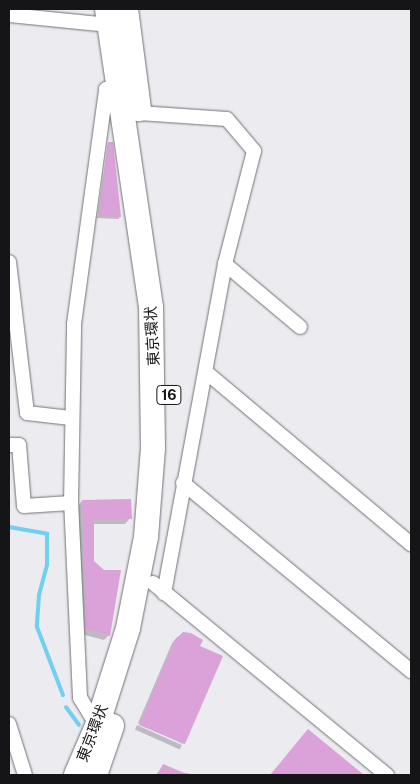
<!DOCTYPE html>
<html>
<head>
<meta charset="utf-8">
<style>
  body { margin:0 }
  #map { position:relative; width:420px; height:784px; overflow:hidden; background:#ebebf0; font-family:"Public Sans","Noto Sans JP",sans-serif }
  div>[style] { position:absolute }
  .shadow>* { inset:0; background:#0003; transform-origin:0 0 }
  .stream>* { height:4px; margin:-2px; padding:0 2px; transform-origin:2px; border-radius:2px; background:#71d0f1 }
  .building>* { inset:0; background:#dba1d9 }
  .roads { filter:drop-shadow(0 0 1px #727175) drop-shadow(0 0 1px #727175) }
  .minor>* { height:14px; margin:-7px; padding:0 7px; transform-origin:7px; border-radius:7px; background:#fff }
  .trunk>* { height:24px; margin:-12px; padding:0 12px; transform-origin:12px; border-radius:12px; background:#fff }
  span { translate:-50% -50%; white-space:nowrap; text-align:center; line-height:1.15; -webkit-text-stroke:4px #fff; paint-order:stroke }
  .shield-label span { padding:1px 4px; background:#fff; border:1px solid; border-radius:4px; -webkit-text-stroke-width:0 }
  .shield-label { font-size:14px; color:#151517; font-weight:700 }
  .street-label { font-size:15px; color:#151517 }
  .frame { position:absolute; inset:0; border:10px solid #151517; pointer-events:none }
</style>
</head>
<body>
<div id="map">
  <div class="shadow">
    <div style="clip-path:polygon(108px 143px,120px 217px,118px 219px,97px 218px)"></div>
    <div style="clip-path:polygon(82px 501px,130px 518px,125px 524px,93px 524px,93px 562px,109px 635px,104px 640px,81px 634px,77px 507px)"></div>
    <div style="clip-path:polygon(191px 634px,199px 647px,221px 657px,183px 744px,138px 723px,172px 643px,177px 637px)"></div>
    <div style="left:137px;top:725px;width:49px;height:5px;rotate:24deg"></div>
    <div style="clip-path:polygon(308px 731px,362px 775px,271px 775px)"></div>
    <div style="clip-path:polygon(163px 765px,179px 772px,198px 775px,156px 775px)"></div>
  </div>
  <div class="stream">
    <div style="left:9px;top:527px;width:39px;rotate:10deg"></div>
    <div style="left:47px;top:534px;width:31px;rotate:90deg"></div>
    <div style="left:47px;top:565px;width:31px;rotate:105deg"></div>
    <div style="left:39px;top:595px;width:32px;rotate:94deg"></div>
    <div style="left:37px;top:627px;width:73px;rotate:69.1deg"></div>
    <div style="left:66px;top:707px;width:22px;rotate:54deg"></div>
  </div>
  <div class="building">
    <div style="clip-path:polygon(108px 142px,113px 142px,121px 217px,99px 216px)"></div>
    <div style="clip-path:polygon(131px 499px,132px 519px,94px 520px,94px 561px,104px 570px,121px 570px,110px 636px,86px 629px,82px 500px)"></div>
    <div style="clip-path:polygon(183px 632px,191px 633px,203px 640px,200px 646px,223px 656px,185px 744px,139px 725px,175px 640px)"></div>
    <div style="clip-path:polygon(308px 729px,364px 775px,270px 775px)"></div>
    <div style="clip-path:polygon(163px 764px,189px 775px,158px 775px)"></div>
  </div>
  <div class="roads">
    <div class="minor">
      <div style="left:9px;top:15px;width:101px;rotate:5.7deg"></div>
      <div style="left:139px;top:113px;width:88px;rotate:3.9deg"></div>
      <div style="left:227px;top:119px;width:42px;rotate:49.8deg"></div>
      <div style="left:254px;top:151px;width:117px;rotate:104.4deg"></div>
      <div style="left:225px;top:264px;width:335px;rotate:100.5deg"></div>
      <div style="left:9px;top:262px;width:152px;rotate:83.2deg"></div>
      <div style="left:27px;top:413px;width:44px;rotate:6.5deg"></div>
      <div style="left:225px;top:264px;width:98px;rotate:40deg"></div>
      <div style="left:206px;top:372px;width:268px;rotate:40deg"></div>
      <div style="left:9px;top:445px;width:10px"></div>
      <div style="left:19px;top:445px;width:61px;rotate:85.3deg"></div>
      <div style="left:24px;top:506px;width:47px;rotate:-3.7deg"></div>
      <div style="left:183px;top:483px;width:296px;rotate:39.5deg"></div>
      <div style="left:153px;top:583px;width:303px;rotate:39.4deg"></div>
      <div style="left:9px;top:724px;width:53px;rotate:72.6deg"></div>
      <div style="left:97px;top:726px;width:33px;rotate:-121deg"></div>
      <div style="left:80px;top:698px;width:195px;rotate:-92.6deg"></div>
      <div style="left:71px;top:503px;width:179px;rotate:-89deg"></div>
      <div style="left:74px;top:324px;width:237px;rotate:-82.2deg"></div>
      <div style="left:106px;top:89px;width:14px;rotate:-4deg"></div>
    </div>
    <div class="trunk">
      <div style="left:126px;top:9px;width:101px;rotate:82.6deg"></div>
      <div style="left:76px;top:775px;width:53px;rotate:-66.8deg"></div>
      <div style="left:97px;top:726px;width:103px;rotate:-72.4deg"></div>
      <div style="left:128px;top:628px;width:93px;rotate:-78.8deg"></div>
      <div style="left:146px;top:537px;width:88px;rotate:-85.5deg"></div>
      <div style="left:153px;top:449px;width:142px;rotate:-90.8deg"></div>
      <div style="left:151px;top:307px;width:301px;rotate:-98.4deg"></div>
      <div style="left:95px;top:775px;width:52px;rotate:-70.9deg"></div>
    </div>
  </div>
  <div class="shield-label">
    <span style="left:169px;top:395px">16</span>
  </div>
  <div class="street-label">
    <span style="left:152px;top:336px;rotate:-93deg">東京環状</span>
    <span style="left:92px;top:733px;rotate:-69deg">東京環状</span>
  </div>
  <div class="frame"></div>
</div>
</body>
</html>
